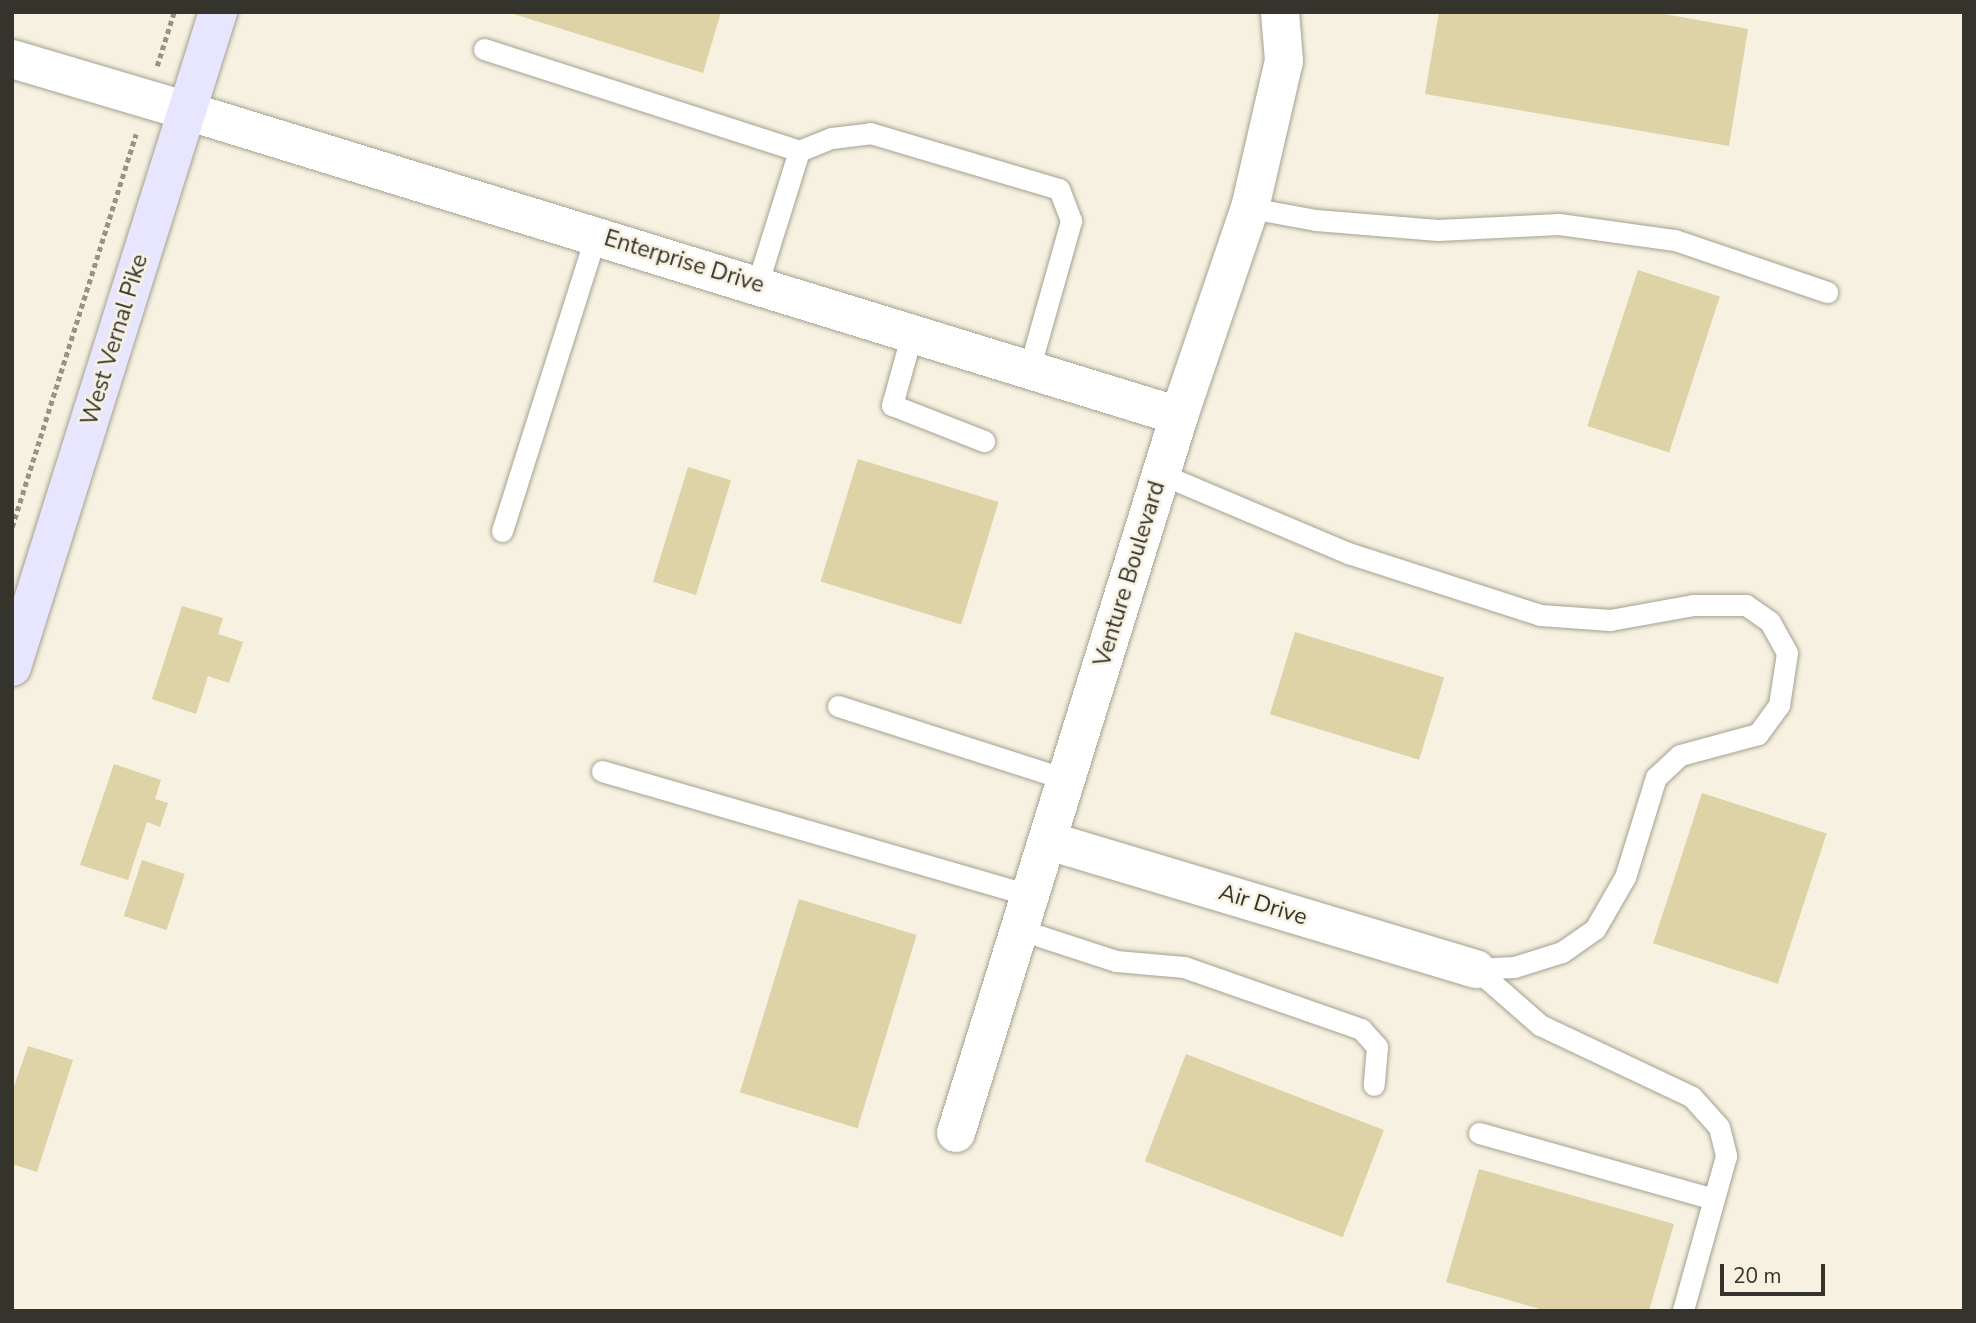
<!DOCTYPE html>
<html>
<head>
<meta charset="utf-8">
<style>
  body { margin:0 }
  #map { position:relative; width:1976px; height:1323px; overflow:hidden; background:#f6f1e0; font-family:"Nunito Sans",sans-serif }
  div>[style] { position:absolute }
  .building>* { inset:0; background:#ded2a7; transform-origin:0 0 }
  .path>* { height:4.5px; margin-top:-2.25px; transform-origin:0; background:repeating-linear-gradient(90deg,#969387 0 5px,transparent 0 8.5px) }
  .roads { filter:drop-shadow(0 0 2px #a5a191) drop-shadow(0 0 2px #a5a191) }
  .service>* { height:21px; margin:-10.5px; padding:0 10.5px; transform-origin:10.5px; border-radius:10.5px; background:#fff }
  .minor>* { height:38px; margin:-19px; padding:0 19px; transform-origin:19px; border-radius:19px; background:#fff }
  .tertiary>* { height:38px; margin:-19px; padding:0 19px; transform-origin:19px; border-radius:19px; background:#fff }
  .secondary>* { height:38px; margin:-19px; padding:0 19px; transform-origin:19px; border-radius:19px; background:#e8e6fe }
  span { translate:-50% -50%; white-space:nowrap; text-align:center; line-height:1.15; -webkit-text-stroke:5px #f6f1e0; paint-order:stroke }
  .street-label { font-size:23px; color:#34332c }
  .frame { position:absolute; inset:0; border:14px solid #34332c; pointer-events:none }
  .scale { position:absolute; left:1720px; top:1264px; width:105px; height:32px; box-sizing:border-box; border:4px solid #34332c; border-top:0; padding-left:9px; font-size:21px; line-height:24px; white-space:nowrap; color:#34332c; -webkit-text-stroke:5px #f6f1e0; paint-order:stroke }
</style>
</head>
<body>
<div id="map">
  <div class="building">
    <div style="clip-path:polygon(507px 12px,721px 12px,703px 73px)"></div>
    <div style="clip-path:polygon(1439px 12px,1653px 12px,1748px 29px,1729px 146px,1425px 94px)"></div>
    <div style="left:1638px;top:270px;width:86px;height:164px;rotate:18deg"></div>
    <div style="left:858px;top:459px;width:147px;height:128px;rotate:17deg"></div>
    <div style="left:688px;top:467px;width:45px;height:120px;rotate:17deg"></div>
    <div style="clip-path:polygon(182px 606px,223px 618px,218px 634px,243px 642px,229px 683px,208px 676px,196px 714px,152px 699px)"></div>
    <div style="left:1295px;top:632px;width:156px;height:86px;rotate:17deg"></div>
    <div style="clip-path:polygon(114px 764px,161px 780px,155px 799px,168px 803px,160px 827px,147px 822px,128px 880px,80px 865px)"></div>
    <div style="left:1702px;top:793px;width:131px;height:158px;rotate:18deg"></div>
    <div style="left:142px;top:860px;width:45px;height:59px;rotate:18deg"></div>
    <div style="left:799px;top:899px;width:123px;height:202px;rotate:17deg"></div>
    <div style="clip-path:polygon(28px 1046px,73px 1060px,37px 1172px,12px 1164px,12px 1092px)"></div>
    <div style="left:1186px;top:1054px;width:212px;height:115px;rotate:21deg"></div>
    <div style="clip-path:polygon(1479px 1169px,1674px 1224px,1649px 1311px,1547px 1311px,1446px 1282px)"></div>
  </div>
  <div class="path">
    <div style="left:157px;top:66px;width:57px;rotate:-72.5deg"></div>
    <div style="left:12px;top:527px;width:412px;rotate:-72.5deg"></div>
  </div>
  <div class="roads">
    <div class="service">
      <div style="left:484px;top:49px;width:331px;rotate:17.9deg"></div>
      <div style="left:1250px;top:208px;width:67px;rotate:10.3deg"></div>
      <div style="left:1316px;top:220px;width:122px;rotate:4.7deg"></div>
      <div style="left:1438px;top:230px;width:121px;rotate:-2.8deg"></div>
      <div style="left:1559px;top:224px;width:117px;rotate:7.9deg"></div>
      <div style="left:1675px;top:240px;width:161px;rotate:18.9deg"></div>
      <div style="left:757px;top:285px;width:140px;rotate:-72.6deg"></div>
      <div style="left:799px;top:151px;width:35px;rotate:-22deg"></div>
      <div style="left:832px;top:138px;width:38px;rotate:-7deg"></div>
      <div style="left:870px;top:133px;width:197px;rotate:16.5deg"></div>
      <div style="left:1059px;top:189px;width:34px;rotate:69deg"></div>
      <div style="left:1071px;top:221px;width:154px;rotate:105.8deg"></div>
      <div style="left:912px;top:333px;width:75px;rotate:105.5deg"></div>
      <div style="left:892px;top:405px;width:99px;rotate:21.4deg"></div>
      <div style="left:1161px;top:474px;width:203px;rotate:22.9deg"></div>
      <div style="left:1348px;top:553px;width:202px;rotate:17.9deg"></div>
      <div style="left:1540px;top:615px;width:70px;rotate:4.1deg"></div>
      <div style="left:1610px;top:620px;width:84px;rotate:-10.2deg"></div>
      <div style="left:1693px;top:605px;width:53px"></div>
      <div style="left:1746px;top:605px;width:29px;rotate:35deg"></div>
      <div style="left:1770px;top:622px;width:35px;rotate:61deg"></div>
      <div style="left:1787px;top:653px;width:53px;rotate:98.7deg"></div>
      <div style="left:1779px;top:705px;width:36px;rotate:126deg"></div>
      <div style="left:1758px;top:734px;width:81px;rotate:164.9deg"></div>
      <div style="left:1680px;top:755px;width:33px;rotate:137deg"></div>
      <div style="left:1656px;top:777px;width:105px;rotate:107.2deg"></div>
      <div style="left:1625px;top:877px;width:60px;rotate:120deg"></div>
      <div style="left:1595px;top:929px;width:40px;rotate:145.1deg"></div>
      <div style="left:1562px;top:952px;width:50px;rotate:162.6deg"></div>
      <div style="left:1514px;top:967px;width:38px;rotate:177deg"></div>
      <div style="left:502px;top:531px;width:312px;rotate:-72.4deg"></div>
      <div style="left:838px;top:706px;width:242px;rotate:17.8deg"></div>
      <div style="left:602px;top:771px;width:448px;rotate:16.2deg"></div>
      <div style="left:1021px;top:930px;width:100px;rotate:18.1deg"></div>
      <div style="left:1116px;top:961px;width:68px;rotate:5deg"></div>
      <div style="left:1184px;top:967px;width:188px;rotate:19.3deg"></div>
      <div style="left:1361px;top:1029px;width:24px;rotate:48deg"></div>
      <div style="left:1377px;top:1047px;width:38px;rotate:95deg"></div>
      <div style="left:1476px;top:969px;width:85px;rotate:41.2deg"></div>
      <div style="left:1540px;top:1025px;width:168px;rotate:25.3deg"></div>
      <div style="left:1692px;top:1097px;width:40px;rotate:48deg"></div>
      <div style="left:1719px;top:1127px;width:30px;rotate:76deg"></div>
      <div style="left:1726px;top:1156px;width:160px;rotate:105.6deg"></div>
      <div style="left:1479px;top:1133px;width:244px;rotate:15.7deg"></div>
    </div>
    <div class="minor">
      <div style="left:187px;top:111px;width:1038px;rotate:17.09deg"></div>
      <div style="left:1049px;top:841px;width:446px;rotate:16.7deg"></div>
      <div style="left:956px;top:1133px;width:751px;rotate:-72.72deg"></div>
      <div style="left:1179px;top:416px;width:220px;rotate:-71.2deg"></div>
      <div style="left:1250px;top:208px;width:151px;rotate:-77deg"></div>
      <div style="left:1284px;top:61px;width:49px;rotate:-94.7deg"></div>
    </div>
    <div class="tertiary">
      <div style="left:12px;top:59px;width:183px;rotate:16.5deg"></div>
    </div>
    <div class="secondary">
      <div style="left:12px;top:667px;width:687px;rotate:-72.54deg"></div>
    </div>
  </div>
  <div class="street-label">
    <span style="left:684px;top:262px;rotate:17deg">Enterprise Drive</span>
    <span style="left:115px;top:340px;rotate:-73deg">West Vernal Pike</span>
    <span style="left:1130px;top:574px;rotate:-73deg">Venture Boulevard</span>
    <span style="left:1263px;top:905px;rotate:17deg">Air Drive</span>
  </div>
  <div class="frame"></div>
  <div class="scale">20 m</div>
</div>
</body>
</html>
